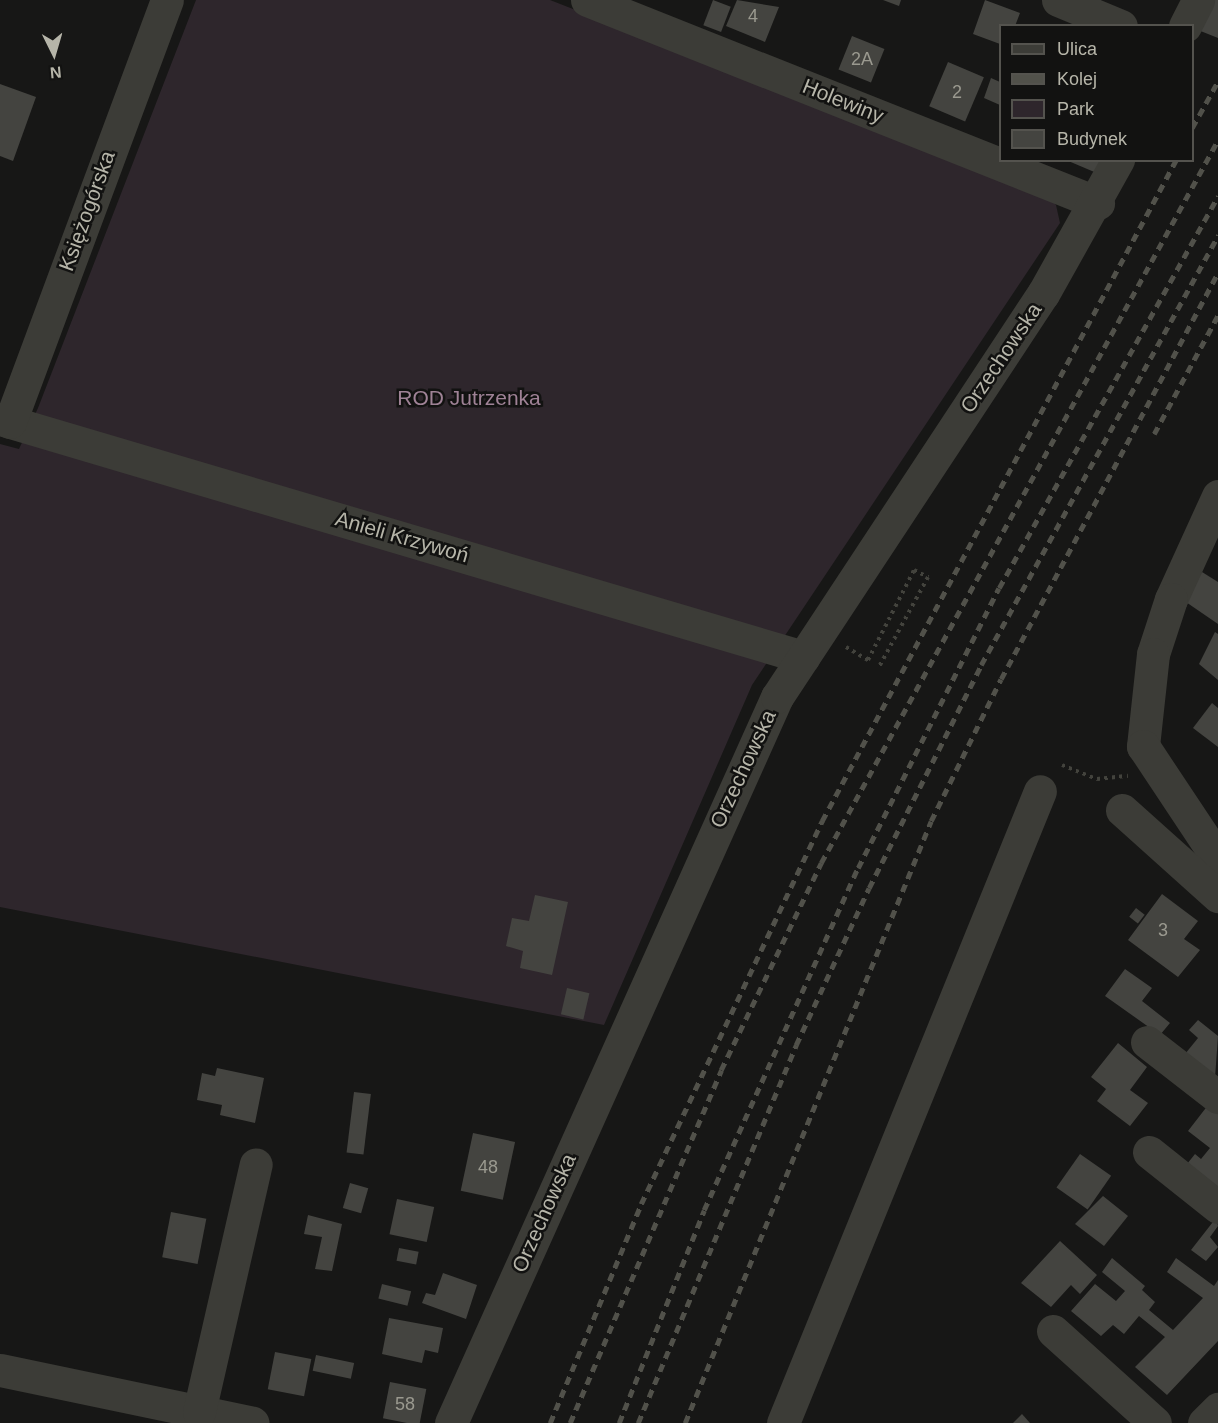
<!DOCTYPE html>
<html>
<head>
<meta charset="utf-8">
<style>
  body { margin:0 }
  #map { position:relative; width:1218px; height:1423px; overflow:hidden; background:#171716; font-family:Arial,sans-serif }
  div>[style] { position:absolute }
  .green>* { inset:0; background:#2e262c }
  .building>* { inset:0; background:#444440; transform-origin:0 0 }
  .path>* { height:4px; margin-top:-2px; transform-origin:0; background:repeating-linear-gradient(90deg,#43433d 0 3px,transparent 0 7.5px) }
  .minor>* { height:33px; margin:-16.5px; padding:0 16.5px; transform-origin:16.5px; border-radius:16.5px; background:#3c3c37 }
  .rail>* { height:4.5px; margin-top:-2.25px; transform-origin:0; background:repeating-linear-gradient(90deg,#51514a 0 8px,transparent 0 14px) }
  span { translate:-50% -50%; white-space:nowrap; text-align:center; line-height:1.15; -webkit-text-stroke:5px #121211; paint-order:stroke }
  .number-label { font-size:18px; color:#9a998f }
  .number-label span { -webkit-text-stroke-width:0 }
  .street-label { font-size:21px; color:#b6b5a9 }
  .park-label { font-size:21px; color:#9f8296 }
  .legend { position:absolute; left:999px; top:24px; width:195px; height:138px; box-sizing:border-box; background:#121211; border:2px solid #54534e; margin:0; padding:8px 10px; list-style:none; font-size:18px; color:#b6b5a9 }
  .legend li { display:flex; align-items:center; gap:12px; height:30px }
  .legend b { width:30px; border:2px solid #54534e }
  .north { position:absolute; left:24px; top:24px; width:60px; height:60px; -webkit-text-stroke:4px #121211; paint-order:stroke; rotate:175deg; font-size:16px; font-weight:700; line-height:24px; text-align:center; color:#b6b5a9 }
  .north::after { content:''; display:block; margin:auto; width:21px; height:27px; background:#b6b5a9; clip-path:polygon(50% 0,100% 100%,50% 72%,0 100%) }
</style>
</head>
<body>
<div id="map">
  <div class="green">
    <div style="clip-path:polygon(196px 0,550px 0,1046px 194px,1056px 205px,1060px 223px,752px 685px,604px 1025px,0 907px,0 444px,19px 449px,38px 408px)"></div>
  </div>
  <div class="building">
    <div style="left:713px;top:0;width:19px;height:27px;rotate:21deg"></div>
    <div style="clip-path:polygon(737px 0,779px 7px,765px 42px,726px 26px)"></div>
    <div style="clip-path:polygon(883px 0,901px 0,899px 6px)"></div>
    <div style="clip-path:polygon(985px 0,1020px 13px,1015px 26px,1000px 26px,1000px 44px,973px 34px)"></div>
    <div style="clip-path:polygon(1211px 0,1218px 0,1218px 38px,1198px 30px)"></div>
    <div style="left:852px;top:36px;width:35px;height:36px;rotate:22deg"></div>
    <div style="left:948px;top:62px;width:39px;height:48px;rotate:23deg"></div>
    <div style="clip-path:polygon(991px 78px,1000px 82px,1000px 105px,984px 98px)"></div>
    <div style="clip-path:polygon(0 84px,36px 97px,13px 161px,0 156px)"></div>
    <div style="clip-path:polygon(1066px 160px,1104px 160px,1099px 174px)"></div>
    <div style="clip-path:polygon(1202px 572px,1218px 582px,1218px 624px,1183px 600px)"></div>
    <div style="clip-path:polygon(1215px 632px,1218px 634px,1218px 680px,1199px 664px)"></div>
    <div style="clip-path:polygon(1212px 703px,1218px 708px,1218px 747px,1193px 728px)"></div>
    <div style="clip-path:polygon(1162px 894px,1198px 921px,1184px 939px,1200px 950px,1178px 977px,1128px 940px)"></div>
    <div style="clip-path:polygon(535px 895px,568px 902px,552px 975px,520px 968px,523px 951px,506px 946px,512px 918px,529px 921px)"></div>
    <div style="left:1136px;top:908px;width:11px;height:11px;rotate:38deg"></div>
    <div style="clip-path:polygon(1125px 969px,1152px 988px,1142px 1001px,1170px 1023px,1160px 1035px,1105px 996px)"></div>
    <div style="left:567px;top:988px;width:23px;height:27px;rotate:13deg"></div>
    <div style="clip-path:polygon(1198px 1020px,1218px 1036px,1215px 1078px,1185px 1054px,1198px 1038px,1189px 1030px)"></div>
    <div style="clip-path:polygon(1118px 1043px,1147px 1067px,1130px 1090px,1148px 1103px,1130px 1126px,1097px 1101px,1106px 1089px,1091px 1077px)"></div>
    <div style="clip-path:polygon(217px 1068px,264px 1078px,255px 1123px,220px 1115px,222px 1105px,197px 1100px,202px 1073px,215px 1076px)"></div>
    <div style="left:354px;top:1092px;width:17px;height:61px;rotate:7deg"></div>
    <div style="clip-path:polygon(1212px 1100px,1218px 1105px,1218px 1196px,1183px 1169px,1195px 1154px,1201px 1159px,1210px 1148px,1188px 1131px)"></div>
    <div style="left:473px;top:1133px;width:43px;height:59px;rotate:12deg"></div>
    <div style="left:1080px;top:1154px;width:38px;height:41px;rotate:35deg"></div>
    <div style="left:350px;top:1183px;width:19px;height:26px;rotate:16deg"></div>
    <div style="clip-path:polygon(1103px 1196px,1128px 1216px,1104px 1246px,1075px 1224px)"></div>
    <div style="left:397px;top:1199px;width:38px;height:36px;rotate:12deg"></div>
    <div style="left:171px;top:1212px;width:36px;height:46px;rotate:11deg"></div>
    <div style="clip-path:polygon(308px 1215px,342px 1224px,332px 1271px,315px 1269px,322px 1237px,304px 1234px)"></div>
    <div style="clip-path:polygon(1216px 1218px,1218px 1226px,1210px 1237px,1218px 1247px,1206px 1261px,1191px 1250px)"></div>
    <div style="clip-path:polygon(1060px 1241px,1097px 1275px,1080px 1294px,1071px 1285px,1051px 1307px,1021px 1283px)"></div>
    <div style="left:399px;top:1248px;width:20px;height:13px;rotate:11deg"></div>
    <div style="clip-path:polygon(1112px 1258px,1145px 1286px,1142px 1290px,1155px 1302px,1149px 1310px,1173px 1330px,1203px 1298px,1167px 1272px,1176px 1258px,1214px 1286px,1218px 1280px,1218px 1341px,1167px 1395px,1135px 1367px,1165px 1337px,1139px 1316px,1124px 1334px,1113px 1325px,1101px 1336px,1071px 1311px,1095px 1284px,1116px 1301px,1125px 1291px,1102px 1272px)"></div>
    <div style="clip-path:polygon(443px 1273px,477px 1285px,466px 1319px,422px 1303px,426px 1293px,435px 1295px)"></div>
    <div style="left:382px;top:1284px;width:30px;height:15px;rotate:14deg"></div>
    <div style="clip-path:polygon(389px 1318px,443px 1328px,438px 1353px,425px 1350px,422px 1363px,382px 1354px)"></div>
    <div style="left:275px;top:1352px;width:37px;height:38px;rotate:11deg"></div>
    <div style="left:316px;top:1355px;width:39px;height:16px;rotate:12deg"></div>
    <div style="left:390px;top:1382px;width:37px;height:37px;rotate:11deg"></div>
    <div style="clip-path:polygon(1022px 1414px,1030px 1423px,1013px 1423px)"></div>
  </div>
  <div class="path">
    <div style="left:846px;top:647px;width:26px;rotate:31deg"></div>
    <div style="left:868px;top:660px;width:101px;rotate:-62.9deg"></div>
    <div style="left:914px;top:570px;width:16px;rotate:27deg"></div>
    <div style="left:928px;top:577px;width:102px;rotate:118.6deg"></div>
    <div style="left:1062px;top:765px;width:38px;rotate:22deg"></div>
    <div style="left:1097px;top:779px;width:31px;rotate:-6deg"></div>
  </div>
  <div class="minor">
    <div style="left:587px;top:0;width:550px;rotate:21.67deg"></div>
    <div style="left:1058px;top:0;width:68px;rotate:22.4deg"></div>
    <div style="left:1185px;top:26px;width:29px;rotate:-63deg"></div>
    <div style="left:0;top:419px;width:838px;rotate:16.51deg"></div>
    <div style="left:10px;top:422px;width:450px;rotate:-69.6deg"></div>
    <div style="left:1218px;top:496px;width:113px;rotate:114.5deg"></div>
    <div style="left:1171px;top:599px;width:58px;rotate:108.1deg"></div>
    <div style="left:1153px;top:654px;width:93px;rotate:96.2deg"></div>
    <div style="left:1143px;top:746px;width:136px;rotate:56.4deg"></div>
    <div style="left:1122px;top:810px;width:129px;rotate:41.9deg"></div>
    <div style="left:1147px;top:1042px;width:90px;rotate:37.8deg"></div>
    <div style="left:1149px;top:1152px;width:88px;rotate:38.6deg"></div>
    <div style="left:1053px;top:1331px;width:137px;rotate:42deg"></div>
    <div style="left:0;top:1370px;width:258px;rotate:11.8deg"></div>
    <div style="left:199px;top:1412px;width:254px;rotate:-77.1deg"></div>
    <div style="left:451px;top:1423px;width:796px;rotate:-65.82deg"></div>
    <div style="left:777px;top:697px;width:483px;rotate:-56.6deg"></div>
    <div style="left:1043px;top:294px;width:154px;rotate:-60.8deg"></div>
    <div style="left:783px;top:1423px;width:682px;rotate:-67.87deg"></div>
    <div style="left:1204px;top:1423px;width:20px;rotate:-45deg"></div>
  </div>
  <div class="rail">
    <div style="left:1192px;top:128px;width:54px;rotate:-61deg"></div>
    <div style="left:1154px;top:434px;width:135px;rotate:-61.7deg"></div>
    <div style="left:550px;top:1423px;width:237px;rotate:-67.4deg"></div>
    <div style="left:641px;top:1204px;width:424px;rotate:-64.7deg"></div>
    <div style="left:822px;top:821px;width:750px;rotate:-61.83deg"></div>
    <div style="left:570px;top:1423px;width:384px;rotate:-66.8deg"></div>
    <div style="left:721px;top:1070px;width:230px;rotate:-64.2deg"></div>
    <div style="left:821px;top:863px;width:825px;rotate:-61.23deg"></div>
    <div style="left:619px;top:1423px;width:229px;rotate:-68.2deg"></div>
    <div style="left:704px;top:1210px;width:375px;rotate:-65.8deg"></div>
    <div style="left:858px;top:868px;width:313px;rotate:-63.3deg"></div>
    <div style="left:999px;top:588px;width:449px;rotate:-60.8deg"></div>
    <div style="left:638px;top:1423px;width:410px;rotate:-67.3deg"></div>
    <div style="left:796px;top:1045px;width:173px;rotate:-65.1deg"></div>
    <div style="left:869px;top:888px;width:250px;rotate:-63.3deg"></div>
    <div style="left:981px;top:665px;width:491px;rotate:-61.1deg"></div>
    <div style="left:685px;top:1423px;width:650px;rotate:-67.77deg"></div>
    <div style="left:931px;top:821px;width:158px;rotate:-63.8deg"></div>
    <div style="left:1001px;top:679px;width:461px;rotate:-61.9deg"></div>
  </div>
  <div class="number-label">
    <span style="left:753px;top:16px">4</span>
    <span style="left:862px;top:59px">2A</span>
    <span style="left:957px;top:92px">2</span>
    <span style="left:1163px;top:930px">3</span>
    <span style="left:488px;top:1167px">48</span>
    <span style="left:405px;top:1404px">58</span>
  </div>
  <div class="street-label">
    <span style="left:843px;top:101px;rotate:22deg">Holewiny</span>
    <span style="left:87px;top:211px;rotate:-70deg">Księżogórska</span>
    <span style="left:1001px;top:358px;rotate:-56deg">Orzechowska</span>
    <span style="left:402px;top:537px;rotate:16deg">Anieli Krzywoń</span>
    <span style="left:743px;top:769px;rotate:-65deg">Orzechowska</span>
    <span style="left:544px;top:1213px;rotate:-66deg">Orzechowska</span>
  </div>
  <div class="park-label">
    <span style="left:469px;top:398px">ROD Jutrzenka</span>
  </div>
  <ul class="legend">
  <li><b style="height:8px;background:#3c3c37"></b>Ulica</li>
  <li><b style="height:8px;background:#51514a"></b>Kolej</li>
  <li><b style="height:16px;background:#2e262c"></b>Park</li>
  <li><b style="height:16px;background:#444440"></b>Budynek</li>
  </ul>
  <div class="north">N</div>
</div>
</body>
</html>
